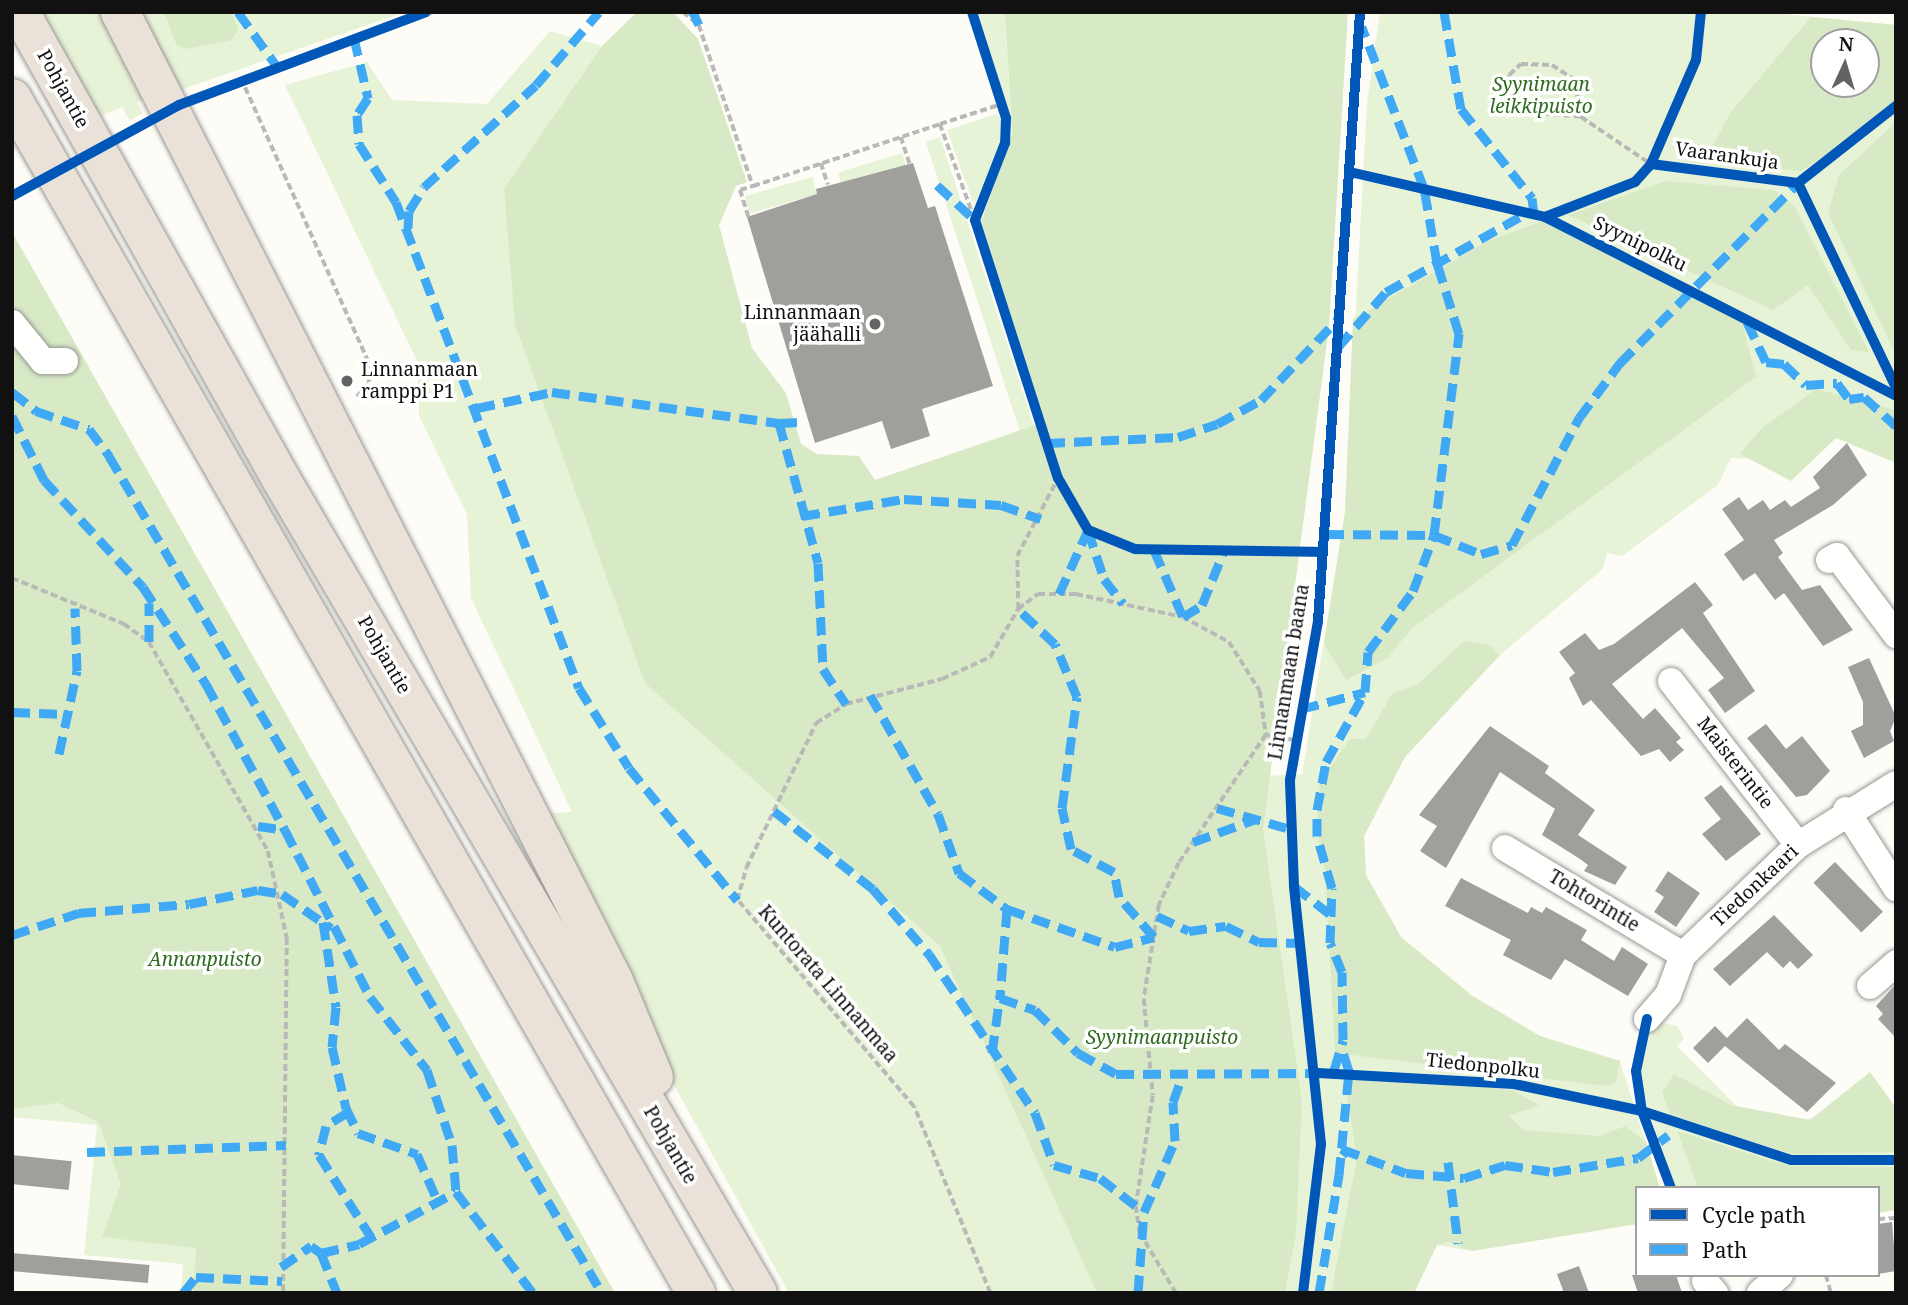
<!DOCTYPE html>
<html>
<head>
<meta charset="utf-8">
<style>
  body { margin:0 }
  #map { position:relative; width:1908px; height:1305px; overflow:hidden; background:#fdfcf7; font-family:"Noto Serif",serif }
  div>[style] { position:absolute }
  .green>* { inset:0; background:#e7f3d7; transform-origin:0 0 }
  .forest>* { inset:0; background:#d8eac5 }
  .building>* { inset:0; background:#a19f9c; transform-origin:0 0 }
  .path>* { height:3.5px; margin-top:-1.75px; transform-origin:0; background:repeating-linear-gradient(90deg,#b9b9b8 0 7px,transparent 0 10.5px) }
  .roads { filter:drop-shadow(0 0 2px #979795) drop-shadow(0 0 2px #979795) }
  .minor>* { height:26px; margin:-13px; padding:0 13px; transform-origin:13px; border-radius:13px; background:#fffffe }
  .highway>* { height:38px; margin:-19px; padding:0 19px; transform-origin:19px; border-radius:19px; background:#eae1d8 }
  .quiet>* { height:9px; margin-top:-4.5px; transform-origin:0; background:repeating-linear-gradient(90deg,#3fa9f5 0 18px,transparent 0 27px) }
  .cycleway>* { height:10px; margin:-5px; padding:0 5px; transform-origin:5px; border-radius:5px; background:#0057b8 }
  .dots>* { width:19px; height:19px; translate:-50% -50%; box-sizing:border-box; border:4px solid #fff; border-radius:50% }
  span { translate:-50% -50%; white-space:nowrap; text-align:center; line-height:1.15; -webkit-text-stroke:7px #fff; paint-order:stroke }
  .park-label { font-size:19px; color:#2f6b1f; font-style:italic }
  .street-label { font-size:19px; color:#111 }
  .poi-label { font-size:19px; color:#111 }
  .right { translate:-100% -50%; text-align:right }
  .left { translate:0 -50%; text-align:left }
  .frame { position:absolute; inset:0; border:14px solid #111; pointer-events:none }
  .legend { position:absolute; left:1635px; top:1186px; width:245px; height:91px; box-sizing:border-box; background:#fff; border:2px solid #a0a0a0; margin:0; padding:9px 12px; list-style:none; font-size:21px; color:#111 }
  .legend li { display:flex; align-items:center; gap:14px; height:35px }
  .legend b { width:35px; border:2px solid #a0a0a0 }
  .north { position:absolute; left:1810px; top:28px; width:70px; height:70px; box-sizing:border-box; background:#fff; border:2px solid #a0a0a0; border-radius:50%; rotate:4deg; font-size:19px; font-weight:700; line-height:28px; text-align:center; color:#111 }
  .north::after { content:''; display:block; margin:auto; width:24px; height:32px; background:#646362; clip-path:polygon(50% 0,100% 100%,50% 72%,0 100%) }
</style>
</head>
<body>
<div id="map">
  <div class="green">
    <div style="clip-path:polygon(40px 12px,102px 12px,147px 97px,137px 102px,143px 113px,130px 121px,122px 107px,98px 117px)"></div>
    <div style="clip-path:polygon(133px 12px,405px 12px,180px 90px)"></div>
    <div style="clip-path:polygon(976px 12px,1005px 12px,1011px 122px)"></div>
    <div style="clip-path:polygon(evenodd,1380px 12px,1764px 12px,1896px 25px,1896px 458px,1822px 410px,1755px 459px,1731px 458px,1718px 485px,1622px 556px,1607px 553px,1603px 569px,1488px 665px,1405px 757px,1364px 836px,1366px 875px,1401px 937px,1471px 995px,1540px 1036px,1620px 1061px,1660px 1188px,1637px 1188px,1637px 1224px,1472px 1251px,1437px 1245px,1414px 1293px,789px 1293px,616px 980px,533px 814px,572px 812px,471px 598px,467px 514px,419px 416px,417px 361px,285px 85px,367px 62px,392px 100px,487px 104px,550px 31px,602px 46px,504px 188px,778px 802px,1302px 774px,1345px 512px,1367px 102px,1380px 12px,1824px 42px,1866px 42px,1866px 84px,1824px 84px,1824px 42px)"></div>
    <div style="clip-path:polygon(996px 114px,1003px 121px,1000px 145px,974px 205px,947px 130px)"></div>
    <div style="left:940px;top:137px;width:304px;height:15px;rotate:72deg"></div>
    <div style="left:902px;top:153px;width:14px;height:67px;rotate:73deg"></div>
    <div style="left:812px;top:177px;width:18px;height:70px;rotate:74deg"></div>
    <div style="clip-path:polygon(1653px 1021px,1677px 1026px,1684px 1038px,1677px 1046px,1757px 1127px,1896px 1105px,1896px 1210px,1878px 1213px,1878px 1188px,1674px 1188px,1640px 1082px,1642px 1040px)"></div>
    <div style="clip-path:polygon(58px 1103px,98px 1122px,121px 1184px,196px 1248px,193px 1293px,181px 1293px,183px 1264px,84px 1255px,97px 1125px,12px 1117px,12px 1109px)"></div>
  </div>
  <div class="forest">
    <div style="clip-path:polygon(164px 12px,231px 12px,239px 29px,231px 40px,185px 49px,176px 44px)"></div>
    <div style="clip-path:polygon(637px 12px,673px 12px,698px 39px,747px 182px,736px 186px,719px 225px,752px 348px,786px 393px,801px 444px,817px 454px,859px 456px,875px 480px,1044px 422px,980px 225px,1012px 134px,1005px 12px,1348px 12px,1329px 327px,1263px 829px,1302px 1101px,1296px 1234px,1285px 1293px,1097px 1293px,940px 946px,645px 683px,515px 325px,504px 188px,602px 46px)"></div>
    <div style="clip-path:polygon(evenodd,1811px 17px,1896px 25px,1896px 97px,1885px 115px,1801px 171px,1705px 160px,1731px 112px,1811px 17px,1866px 42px,1866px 84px,1824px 84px,1824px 42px,1866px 42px)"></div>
    <div style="clip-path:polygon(1896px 122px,1896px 355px,1828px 213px,1839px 175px)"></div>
    <div style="clip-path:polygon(1666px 181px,1774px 190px,1795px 207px,1869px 352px,1851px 350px,1808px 285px,1773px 310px,1568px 215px)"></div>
    <div style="clip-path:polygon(1543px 221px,1742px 322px,1756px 377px,1411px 629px,1388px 658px,1346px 680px,1324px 644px,1345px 512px,1353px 319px,1488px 241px)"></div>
    <div style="clip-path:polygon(12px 232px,615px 1293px,193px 1293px,196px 1248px,102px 1237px,121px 1184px,98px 1122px,58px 1103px,12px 1109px)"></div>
    <div style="clip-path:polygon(1816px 389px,1896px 410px,1896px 463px,1836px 438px,1791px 481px,1740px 454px,1762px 428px)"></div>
    <div style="clip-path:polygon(1464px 641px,1490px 645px,1500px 655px,1405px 757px,1364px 836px,1366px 875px,1401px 937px,1471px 995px,1540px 1036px,1620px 1061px,1616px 1082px,1606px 1086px,1335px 1053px,1325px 870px,1316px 829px,1320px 782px,1350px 739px,1366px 739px,1392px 694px,1418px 684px)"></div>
    <div style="clip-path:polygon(1870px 1072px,1896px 1108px,1896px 1152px,1792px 1154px,1671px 1116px,1662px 1092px,1674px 1074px,1731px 1105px,1810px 1120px)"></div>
    <div style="clip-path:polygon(1343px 1074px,1512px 1090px,1539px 1105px,1509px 1116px,1523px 1130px,1600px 1136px,1625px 1126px,1646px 1142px,1660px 1188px,1637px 1188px,1637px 1224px,1472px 1251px,1448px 1242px,1437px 1245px,1414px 1293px,1331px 1293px,1357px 1158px)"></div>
    <div style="clip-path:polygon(1677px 1131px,1789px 1166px,1896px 1167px,1896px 1210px,1878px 1213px,1878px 1188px,1698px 1188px)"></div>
  </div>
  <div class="building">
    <div style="clip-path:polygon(913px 163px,928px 208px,935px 206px,993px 386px,922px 409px,930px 436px,891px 449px,882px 421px,815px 443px,747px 217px,817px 194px,816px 189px)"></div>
    <div style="clip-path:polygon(1847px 443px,1867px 475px,1833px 505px,1774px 540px,1783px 553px,1778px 557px,1802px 590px,1820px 585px,1853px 630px,1823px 646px,1784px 593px,1775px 600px,1755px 573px,1743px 581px,1724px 554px,1744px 540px,1722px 509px,1739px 497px,1748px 510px,1763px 500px,1770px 510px,1785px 500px,1791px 507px,1820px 488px,1813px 477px)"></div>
    <div style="clip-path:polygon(1695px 582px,1713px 605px,1703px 613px,1755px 691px,1725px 713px,1708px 690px,1724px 678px,1682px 628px,1612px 684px,1643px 719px,1655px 708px,1681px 738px,1676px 742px,1684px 750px,1670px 762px,1659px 749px,1641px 756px,1591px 700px,1583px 706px,1569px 678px,1575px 673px,1559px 652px,1585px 633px,1599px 650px,1614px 644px)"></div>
    <div style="clip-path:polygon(1869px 658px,1896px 717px,1890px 731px,1894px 741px,1864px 758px,1851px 731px,1863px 725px,1863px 702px,1848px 667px)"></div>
    <div style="clip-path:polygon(1766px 724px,1786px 749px,1802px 736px,1830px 771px,1807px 795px,1796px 797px,1747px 738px)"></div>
    <div style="clip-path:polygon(1490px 726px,1549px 766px,1545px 773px,1595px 810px,1578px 835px,1627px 867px,1615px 885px,1584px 871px,1588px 865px,1580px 859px,1542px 835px,1555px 809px,1500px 772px,1446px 868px,1420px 851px,1437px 826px,1419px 815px)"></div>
    <div style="clip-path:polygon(1721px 785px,1761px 834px,1726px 861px,1702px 834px,1721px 819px,1704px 798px)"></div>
    <div style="left:1835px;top:862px;width:69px;height:30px;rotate:46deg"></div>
    <div style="clip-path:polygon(1668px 871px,1700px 893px,1676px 927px,1654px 912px,1664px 897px,1655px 891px)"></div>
    <div style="clip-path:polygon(1461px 878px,1528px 913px,1531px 907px,1542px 913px,1546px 907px,1587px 930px,1581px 940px,1614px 961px,1622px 947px,1648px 964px,1628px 996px,1565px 959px,1551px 980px,1503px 955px,1511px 940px,1445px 906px)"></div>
    <div style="clip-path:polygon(1774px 915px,1813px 955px,1798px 969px,1790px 961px,1783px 968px,1767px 952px,1730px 986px,1713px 969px)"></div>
    <div style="clip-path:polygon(1896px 984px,1896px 1038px,1878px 1019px,1883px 1014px,1876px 1006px)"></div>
    <div style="clip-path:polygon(1747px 1018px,1779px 1050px,1785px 1044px,1836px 1083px,1807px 1112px,1725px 1046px,1708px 1063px,1693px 1048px,1715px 1026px,1727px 1038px)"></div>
    <div style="left:12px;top:1155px;width:60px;height:29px;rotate:6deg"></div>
    <div style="clip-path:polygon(1892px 1222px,1896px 1271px,1878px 1274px,1878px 1224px)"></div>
    <div style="left:12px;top:1253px;width:138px;height:18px;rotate:5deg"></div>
    <div style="clip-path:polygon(1579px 1266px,1589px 1293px,1564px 1293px,1557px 1274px)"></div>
    <div style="clip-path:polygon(1632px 1275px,1676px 1275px,1682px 1293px,1638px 1293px)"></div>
  </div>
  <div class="path">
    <div style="left:683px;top:12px;width:21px;rotate:39deg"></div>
    <div style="left:699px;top:25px;width:170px;rotate:71.5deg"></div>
    <div style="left:753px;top:186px;width:197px;rotate:-18.3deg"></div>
    <div style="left:940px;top:124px;width:102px;rotate:70deg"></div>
    <div style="left:241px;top:78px;width:315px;rotate:65.8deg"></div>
    <div style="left:370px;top:365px;width:19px;rotate:93deg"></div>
    <div style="left:369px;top:384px;width:19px;rotate:133deg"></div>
    <div style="left:1581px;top:117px;width:42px;rotate:-175.9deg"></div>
    <div style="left:1539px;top:114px;width:38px;rotate:-143deg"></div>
    <div style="left:1509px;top:91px;width:16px;rotate:-90deg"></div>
    <div style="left:1509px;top:75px;width:16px;rotate:-43deg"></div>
    <div style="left:1521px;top:64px;width:31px;rotate:2deg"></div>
    <div style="left:1552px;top:65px;width:27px;rotate:33deg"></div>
    <div style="left:1575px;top:80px;width:37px;rotate:81deg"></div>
    <div style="left:1581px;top:117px;width:84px;rotate:33.9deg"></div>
    <div style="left:940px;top:124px;width:65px;rotate:-17.9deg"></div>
    <div style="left:901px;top:137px;width:28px;rotate:72deg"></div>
    <div style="left:821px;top:163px;width:23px;rotate:72deg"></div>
    <div style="left:748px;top:217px;width:28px;rotate:-107deg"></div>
    <div style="left:740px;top:190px;width:14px;rotate:-17deg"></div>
    <div style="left:12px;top:578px;width:121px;rotate:22.3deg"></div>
    <div style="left:124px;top:624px;width:31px;rotate:36deg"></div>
    <div style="left:149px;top:642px;width:241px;rotate:60.3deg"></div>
    <div style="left:268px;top:851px;width:89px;rotate:77.7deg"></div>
    <div style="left:287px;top:938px;width:355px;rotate:90.6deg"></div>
    <div style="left:1018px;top:609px;width:53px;rotate:-91.1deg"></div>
    <div style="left:1017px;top:556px;width:88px;rotate:-62.3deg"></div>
    <div style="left:1266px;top:735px;width:29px;rotate:10deg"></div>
    <div style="left:1878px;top:1219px;width:18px;rotate:-3deg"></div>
    <div style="left:1826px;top:1275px;width:19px;rotate:74deg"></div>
    <div style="left:990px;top:1293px;width:201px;rotate:-112.2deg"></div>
    <div style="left:914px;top:1107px;width:272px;rotate:-130.5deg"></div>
    <div style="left:737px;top:900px;width:33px;rotate:-74deg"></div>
    <div style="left:746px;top:868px;width:161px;rotate:-64.2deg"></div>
    <div style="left:816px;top:723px;width:36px;rotate:-32deg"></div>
    <div style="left:846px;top:704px;width:99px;rotate:-14.6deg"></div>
    <div style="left:942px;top:679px;width:53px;rotate:-24.6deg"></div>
    <div style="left:990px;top:657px;width:56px;rotate:-59.7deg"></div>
    <div style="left:1018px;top:609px;width:25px;rotate:-37deg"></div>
    <div style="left:1038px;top:594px;width:38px"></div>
    <div style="left:1076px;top:594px;width:109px;rotate:12.1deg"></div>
    <div style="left:1183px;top:617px;width:52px;rotate:28.5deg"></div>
    <div style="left:1229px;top:642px;width:58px;rotate:57.7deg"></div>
    <div style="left:1260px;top:691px;width:44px;rotate:82.2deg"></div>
    <div style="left:1266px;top:735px;width:155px;rotate:124.2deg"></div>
    <div style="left:1179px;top:863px;width:47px;rotate:115.5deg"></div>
    <div style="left:1159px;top:905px;width:95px;rotate:99.1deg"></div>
    <div style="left:1144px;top:999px;width:97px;rotate:84.7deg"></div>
    <div style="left:1153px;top:1096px;width:111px;rotate:98.8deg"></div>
    <div style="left:1136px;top:1206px;width:27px;rotate:82deg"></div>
    <div style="left:1140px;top:1233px;width:70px;rotate:59deg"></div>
  </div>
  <div class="roads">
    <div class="minor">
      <div style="left:12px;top:323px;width:49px;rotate:50.8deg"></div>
      <div style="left:43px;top:361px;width:22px"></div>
      <div style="left:1829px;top:560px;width:9px;rotate:-27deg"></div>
      <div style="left:1837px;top:556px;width:99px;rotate:53.2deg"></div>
      <div style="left:1671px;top:681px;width:207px;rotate:52.2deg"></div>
      <div style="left:1846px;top:810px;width:93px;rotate:57.3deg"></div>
      <div style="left:1505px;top:848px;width:208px;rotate:31deg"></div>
      <div style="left:1870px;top:986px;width:35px;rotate:-41deg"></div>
      <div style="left:1647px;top:1019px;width:32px;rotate:-49deg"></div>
      <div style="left:1668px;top:995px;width:43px;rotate:-69.4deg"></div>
      <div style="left:1683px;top:955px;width:159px;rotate:-43.7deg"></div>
      <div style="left:1798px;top:845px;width:115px;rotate:-31.9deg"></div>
      <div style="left:1705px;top:1281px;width:16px;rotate:50deg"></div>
      <div style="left:1760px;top:1293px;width:27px;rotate:-42deg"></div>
    </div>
    <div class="highway">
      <div style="left:20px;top:12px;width:535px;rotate:60.8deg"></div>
      <div style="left:281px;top:479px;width:943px;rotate:59.63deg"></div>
      <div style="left:120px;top:12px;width:1088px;rotate:62.99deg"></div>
      <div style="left:614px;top:981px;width:104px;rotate:67.4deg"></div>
      <div style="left:12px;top:98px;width:1377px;rotate:60.21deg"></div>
    </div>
  </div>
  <div class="quiet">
    <div style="left:238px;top:12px;width:65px;rotate:54.4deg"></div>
    <div style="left:693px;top:12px;width:14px;rotate:65deg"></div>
    <div style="left:1444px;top:12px;width:98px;rotate:80.1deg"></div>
    <div style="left:1461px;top:109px;width:114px;rotate:51.4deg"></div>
    <div style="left:1532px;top:198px;width:17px;rotate:83deg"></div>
    <div style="left:354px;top:38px;width:62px;rotate:76.9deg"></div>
    <div style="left:368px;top:98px;width:20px;rotate:123deg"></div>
    <div style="left:357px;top:115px;width:29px;rotate:86deg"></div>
    <div style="left:359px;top:144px;width:69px;rotate:57.5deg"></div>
    <div style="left:396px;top:202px;width:519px;rotate:69.37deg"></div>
    <div style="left:579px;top:688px;width:94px;rotate:58deg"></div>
    <div style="left:629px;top:768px;width:171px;rotate:50.7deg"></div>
    <div style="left:937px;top:185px;width:52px;rotate:42.6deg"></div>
    <div style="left:408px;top:228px;width:17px;rotate:-87deg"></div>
    <div style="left:409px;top:211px;width:28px;rotate:-58deg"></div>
    <div style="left:424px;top:187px;width:151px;rotate:-42.3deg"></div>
    <div style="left:536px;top:85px;width:96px;rotate:-49.2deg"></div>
    <div style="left:1747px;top:322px;width:44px;rotate:64.6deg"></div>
    <div style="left:1766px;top:362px;width:18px;rotate:6deg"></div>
    <div style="left:1784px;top:364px;width:30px;rotate:44deg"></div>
    <div style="left:1806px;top:385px;width:31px;rotate:-4deg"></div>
    <div style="left:1837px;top:383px;width:20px;rotate:53deg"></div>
    <div style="left:1849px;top:399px;width:15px;rotate:-8deg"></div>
    <div style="left:1864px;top:397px;width:43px;rotate:42.2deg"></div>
    <div style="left:1338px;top:347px;width:73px;rotate:-48.9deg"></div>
    <div style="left:1386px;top:292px;width:162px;rotate:-29.3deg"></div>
    <div style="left:12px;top:392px;width:31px;rotate:38deg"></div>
    <div style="left:36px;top:411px;width:56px;rotate:18.8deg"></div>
    <div style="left:89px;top:429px;width:34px;rotate:53deg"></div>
    <div style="left:109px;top:456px;width:971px;rotate:59.5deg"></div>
    <div style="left:477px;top:408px;width:77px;rotate:-12deg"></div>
    <div style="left:552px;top:392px;width:229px;rotate:7.8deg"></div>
    <div style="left:779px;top:423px;width:145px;rotate:74.4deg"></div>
    <div style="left:818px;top:563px;width:106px;rotate:87.3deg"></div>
    <div style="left:823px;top:669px;width:42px;rotate:56.7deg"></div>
    <div style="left:12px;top:416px;width:72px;rotate:63.4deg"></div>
    <div style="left:44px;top:480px;width:146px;rotate:47.2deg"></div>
    <div style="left:143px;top:587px;width:116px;rotate:57deg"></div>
    <div style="left:206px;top:684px;width:166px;rotate:61.6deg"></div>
    <div style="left:779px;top:423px;width:21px;rotate:-3deg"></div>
    <div style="left:1047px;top:443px;width:131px;rotate:-2.6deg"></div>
    <div style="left:1178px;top:437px;width:41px;rotate:-18.4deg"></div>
    <div style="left:1217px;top:424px;width:50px;rotate:-28.6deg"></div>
    <div style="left:1261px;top:400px;width:113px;rotate:-46.4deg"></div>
    <div style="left:802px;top:516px;width:103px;rotate:-9.5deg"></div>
    <div style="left:904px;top:499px;width:97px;rotate:3.5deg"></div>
    <div style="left:1001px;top:505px;width:42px;rotate:19.3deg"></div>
    <div style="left:1088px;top:530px;width:52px;rotate:71.9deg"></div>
    <div style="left:1104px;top:579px;width:31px;rotate:52deg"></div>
    <div style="left:1326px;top:534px;width:108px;rotate:0.5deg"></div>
    <div style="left:1434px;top:535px;width:203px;rotate:-82.9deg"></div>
    <div style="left:1459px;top:334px;width:74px;rotate:-107.2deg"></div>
    <div style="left:1437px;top:263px;width:76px;rotate:-99.8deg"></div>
    <div style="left:1424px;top:188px;width:173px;rotate:-111.1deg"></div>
    <div style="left:1154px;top:550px;width:73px;rotate:66.6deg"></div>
    <div style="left:1183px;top:617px;width:22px;rotate:-32deg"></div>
    <div style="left:1202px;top:605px;width:58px;rotate:-67.8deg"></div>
    <div style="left:1059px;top:594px;width:70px;rotate:-65.6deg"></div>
    <div style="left:149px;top:642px;width:39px;rotate:-90deg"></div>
    <div style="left:870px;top:695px;width:137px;rotate:60.3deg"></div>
    <div style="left:938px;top:814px;width:63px;rotate:70.4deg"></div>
    <div style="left:959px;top:873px;width:60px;rotate:36.9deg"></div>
    <div style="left:1007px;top:909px;width:89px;rotate:94.5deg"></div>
    <div style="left:1000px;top:998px;width:37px;rotate:19deg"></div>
    <div style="left:1035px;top:1010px;width:61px;rotate:45deg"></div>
    <div style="left:1078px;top:1053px;width:43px;rotate:28.9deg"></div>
    <div style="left:1116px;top:1074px;width:201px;rotate:-0.3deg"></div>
    <div style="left:1301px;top:709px;width:66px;rotate:-14.9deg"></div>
    <div style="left:12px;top:712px;width:53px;rotate:2.2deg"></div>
    <div style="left:59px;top:754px;width:85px;rotate:-77.8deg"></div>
    <div style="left:77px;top:671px;width:63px;rotate:-91.8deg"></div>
    <div style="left:1217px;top:808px;width:76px;rotate:16deg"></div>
    <div style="left:774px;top:811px;width:126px;rotate:38.2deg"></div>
    <div style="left:873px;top:889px;width:86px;rotate:49.3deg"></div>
    <div style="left:929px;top:954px;width:191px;rotate:56.3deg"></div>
    <div style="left:1035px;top:1113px;width:55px;rotate:69.9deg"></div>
    <div style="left:1054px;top:1165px;width:48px;rotate:15.8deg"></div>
    <div style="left:1100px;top:1178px;width:46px;rotate:37.9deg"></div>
    <div style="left:258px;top:826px;width:27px;rotate:8deg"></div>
    <div style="left:285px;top:830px;width:187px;rotate:63deg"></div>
    <div style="left:370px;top:997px;width:93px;rotate:52deg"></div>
    <div style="left:427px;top:1070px;width:79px;rotate:71.6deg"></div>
    <div style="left:452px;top:1145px;width:47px;rotate:85.1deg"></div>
    <div style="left:456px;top:1192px;width:127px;rotate:52.7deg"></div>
    <div style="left:1193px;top:842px;width:67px;rotate:-20.1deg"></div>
    <div style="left:1294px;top:886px;width:47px;rotate:38.1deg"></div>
    <div style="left:1007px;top:909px;width:114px;rotate:19.4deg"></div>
    <div style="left:1115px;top:947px;width:40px;rotate:-14.4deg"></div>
    <div style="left:1154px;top:937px;width:53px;rotate:-131.2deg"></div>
    <div style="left:1119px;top:897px;width:25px;rotate:-101deg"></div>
    <div style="left:1114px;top:872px;width:49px;rotate:-151.9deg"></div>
    <div style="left:1071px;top:849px;width:42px;rotate:-102.4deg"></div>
    <div style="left:1062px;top:808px;width:112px;rotate:-82.3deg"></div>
    <div style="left:1077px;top:697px;width:57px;rotate:-112.5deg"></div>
    <div style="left:1055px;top:644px;width:51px;rotate:-136.6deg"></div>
    <div style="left:1157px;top:916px;width:35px;rotate:25deg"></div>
    <div style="left:1189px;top:931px;width:37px;rotate:-8deg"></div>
    <div style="left:1226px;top:926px;width:37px;rotate:26deg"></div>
    <div style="left:1259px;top:942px;width:42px;rotate:1.4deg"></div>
    <div style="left:323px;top:922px;width:86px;rotate:81.3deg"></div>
    <div style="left:336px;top:1007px;width:40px;rotate:95.7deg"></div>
    <div style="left:332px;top:1047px;width:63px;rotate:77.1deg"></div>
    <div style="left:346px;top:1108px;width:28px;rotate:64deg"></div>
    <div style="left:358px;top:1133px;width:63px;rotate:19.6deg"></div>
    <div style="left:417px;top:1154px;width:55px;rotate:66.3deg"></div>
    <div style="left:12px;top:935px;width:70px;rotate:-18.4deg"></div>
    <div style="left:78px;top:913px;width:111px;rotate:-4.6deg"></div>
    <div style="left:189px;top:904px;width:70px;rotate:-11.5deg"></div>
    <div style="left:258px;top:890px;width:24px;rotate:9deg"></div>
    <div style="left:282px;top:894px;width:60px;rotate:34.8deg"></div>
    <div style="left:992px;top:1053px;width:59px;rotate:-82.1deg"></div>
    <div style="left:1334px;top:1070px;width:31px;rotate:-73deg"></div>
    <div style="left:1343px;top:1040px;width:68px;rotate:-90.8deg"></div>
    <div style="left:1342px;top:972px;width:31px;rotate:-112deg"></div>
    <div style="left:1330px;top:943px;width:55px;rotate:-87.9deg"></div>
    <div style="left:1332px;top:888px;width:54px;rotate:-106.1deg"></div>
    <div style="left:1317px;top:836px;width:26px;rotate:-90deg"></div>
    <div style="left:1317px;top:810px;width:49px;rotate:-79.4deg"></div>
    <div style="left:1326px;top:762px;width:80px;rotate:-60.9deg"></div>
    <div style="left:1365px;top:692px;width:40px;rotate:-85.7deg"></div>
    <div style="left:1368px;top:652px;width:76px;rotate:-53.6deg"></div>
    <div style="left:1413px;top:591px;width:60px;rotate:-69.4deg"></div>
    <div style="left:1434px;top:535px;width:51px;rotate:22deg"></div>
    <div style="left:1481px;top:554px;width:32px;rotate:-16deg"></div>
    <div style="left:1512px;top:545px;width:144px;rotate:-62.2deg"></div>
    <div style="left:1579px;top:418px;width:69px;rotate:-53.3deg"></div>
    <div style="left:1620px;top:363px;width:253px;rotate:-45.3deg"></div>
    <div style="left:348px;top:1112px;width:26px;rotate:148deg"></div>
    <div style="left:326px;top:1126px;width:30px;rotate:104deg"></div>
    <div style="left:319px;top:1155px;width:97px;rotate:57.6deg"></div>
    <div style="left:87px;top:1152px;width:199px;rotate:-2deg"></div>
    <div style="left:1349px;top:1154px;width:9px;rotate:-144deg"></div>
    <div style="left:1342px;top:1149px;width:68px;rotate:20.6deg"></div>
    <div style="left:1406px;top:1173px;width:58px;rotate:4.9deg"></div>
    <div style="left:1464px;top:1178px;width:43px;rotate:-17.6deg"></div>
    <div style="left:1505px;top:1165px;width:49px;rotate:8.3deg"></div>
    <div style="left:1553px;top:1172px;width:86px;rotate:-9.4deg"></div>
    <div style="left:1638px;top:1158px;width:38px;rotate:-37deg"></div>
    <div style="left:1448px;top:1162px;width:82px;rotate:83deg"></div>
    <div style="left:321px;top:1253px;width:39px;rotate:-13deg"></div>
    <div style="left:359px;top:1244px;width:110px;rotate:-28.2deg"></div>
    <div style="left:281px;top:1267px;width:37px;rotate:-35deg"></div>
    <div style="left:311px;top:1246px;width:12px;rotate:35deg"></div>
    <div style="left:321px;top:1253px;width:43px;rotate:68.2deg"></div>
    <div style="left:183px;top:1293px;width:21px;rotate:-51deg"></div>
    <div style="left:196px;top:1277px;width:86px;rotate:2.7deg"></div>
    <div style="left:1138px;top:1293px;width:81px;rotate:-85.8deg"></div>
    <div style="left:1144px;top:1212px;width:77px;rotate:-66.4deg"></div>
    <div style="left:1175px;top:1141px;width:39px;rotate:-93deg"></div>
    <div style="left:1173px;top:1102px;width:29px;rotate:-70deg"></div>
    <div style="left:1319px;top:1293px;width:120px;rotate:-80.4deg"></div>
    <div style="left:1339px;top:1175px;width:104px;rotate:-84.5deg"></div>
    <div style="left:1349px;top:1071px;width:26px;rotate:-108deg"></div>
  </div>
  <div class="cycleway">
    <div style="left:972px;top:12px;width:111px;rotate:72.2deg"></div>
    <div style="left:1006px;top:118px;width:25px;rotate:92deg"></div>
    <div style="left:1005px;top:143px;width:83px;rotate:111.3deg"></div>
    <div style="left:975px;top:220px;width:271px;rotate:72.2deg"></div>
    <div style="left:1058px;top:478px;width:60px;rotate:60deg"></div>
    <div style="left:1088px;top:530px;width:51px;rotate:22deg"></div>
    <div style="left:1135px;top:549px;width:188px;rotate:0.9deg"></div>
    <div style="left:1651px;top:164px;width:148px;rotate:7.4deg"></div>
    <div style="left:1798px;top:183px;width:125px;rotate:-38.2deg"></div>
    <div style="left:1350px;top:172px;width:200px;rotate:13deg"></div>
    <div style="left:1545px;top:217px;width:394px;rotate:27deg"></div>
    <div style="left:1798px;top:183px;width:227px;rotate:64.4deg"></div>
    <div style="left:12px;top:196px;width:190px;rotate:-28.6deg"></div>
    <div style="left:179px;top:105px;width:264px;rotate:-20.6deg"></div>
    <div style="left:1545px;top:217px;width:97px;rotate:-21.3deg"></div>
    <div style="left:1635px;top:182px;width:24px;rotate:-48deg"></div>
    <div style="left:1651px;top:164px;width:113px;rotate:-66.6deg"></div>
    <div style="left:1696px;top:60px;width:48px;rotate:-84.1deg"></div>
    <div style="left:1647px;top:1019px;width:53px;rotate:101.9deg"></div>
    <div style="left:1636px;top:1071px;width:40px;rotate:81.5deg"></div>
    <div style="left:1642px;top:1111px;width:82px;rotate:69.4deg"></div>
    <div style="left:1318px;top:1073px;width:196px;rotate:3.2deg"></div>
    <div style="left:1514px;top:1084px;width:131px;rotate:11.9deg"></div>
    <div style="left:1642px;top:1111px;width:157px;rotate:18.2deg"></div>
    <div style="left:1791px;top:1160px;width:105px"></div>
    <div style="left:1303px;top:1293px;width:150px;rotate:-83.1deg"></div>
    <div style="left:1321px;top:1144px;width:259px;rotate:-96deg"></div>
    <div style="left:1294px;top:886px;width:106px;rotate:-92.2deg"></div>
    <div style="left:1290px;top:780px;width:161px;rotate:-80deg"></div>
    <div style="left:1318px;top:621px;width:610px;rotate:-86.05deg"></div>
  </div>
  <div class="dots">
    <div style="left:875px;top:324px;background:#646362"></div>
    <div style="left:347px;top:381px;background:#646362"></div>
  </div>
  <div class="park-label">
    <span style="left:1541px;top:96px">Syynimaan<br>leikkipuisto</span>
    <span style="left:205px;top:960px">Annanpuisto</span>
    <span style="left:1162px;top:1038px">Syynimaanpuisto</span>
  </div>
  <div class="street-label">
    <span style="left:63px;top:89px;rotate:61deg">Pohjantie</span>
    <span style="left:1727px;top:156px;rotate:8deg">Vaarankuja</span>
    <span style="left:1640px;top:244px;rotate:26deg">Syynipolku</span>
    <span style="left:384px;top:655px;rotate:60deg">Pohjantie</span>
    <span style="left:1289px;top:672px;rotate:-81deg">Linnanmaan baana</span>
    <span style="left:1735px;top:763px;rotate:52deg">Maisterintie</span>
    <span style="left:1755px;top:886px;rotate:-43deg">Tiedonkaari</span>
    <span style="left:1594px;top:901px;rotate:31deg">Tohtorintie</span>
    <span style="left:828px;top:984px;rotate:49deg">Kuntorata Linnanmaa</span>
    <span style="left:1483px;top:1066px;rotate:6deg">Tiedonpolku</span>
    <span style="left:670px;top:1145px;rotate:60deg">Pohjantie</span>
  </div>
  <div class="poi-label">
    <span class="right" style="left:861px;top:324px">Linnanmaan<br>jäähalli</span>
    <span class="left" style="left:361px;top:381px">Linnanmaan<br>ramppi P1</span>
  </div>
  <div class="frame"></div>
  <ul class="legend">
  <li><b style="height:9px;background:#0057b8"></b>Cycle path</li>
  <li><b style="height:9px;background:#3fa9f5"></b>Path</li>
  </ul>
  <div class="north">N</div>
</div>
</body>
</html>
